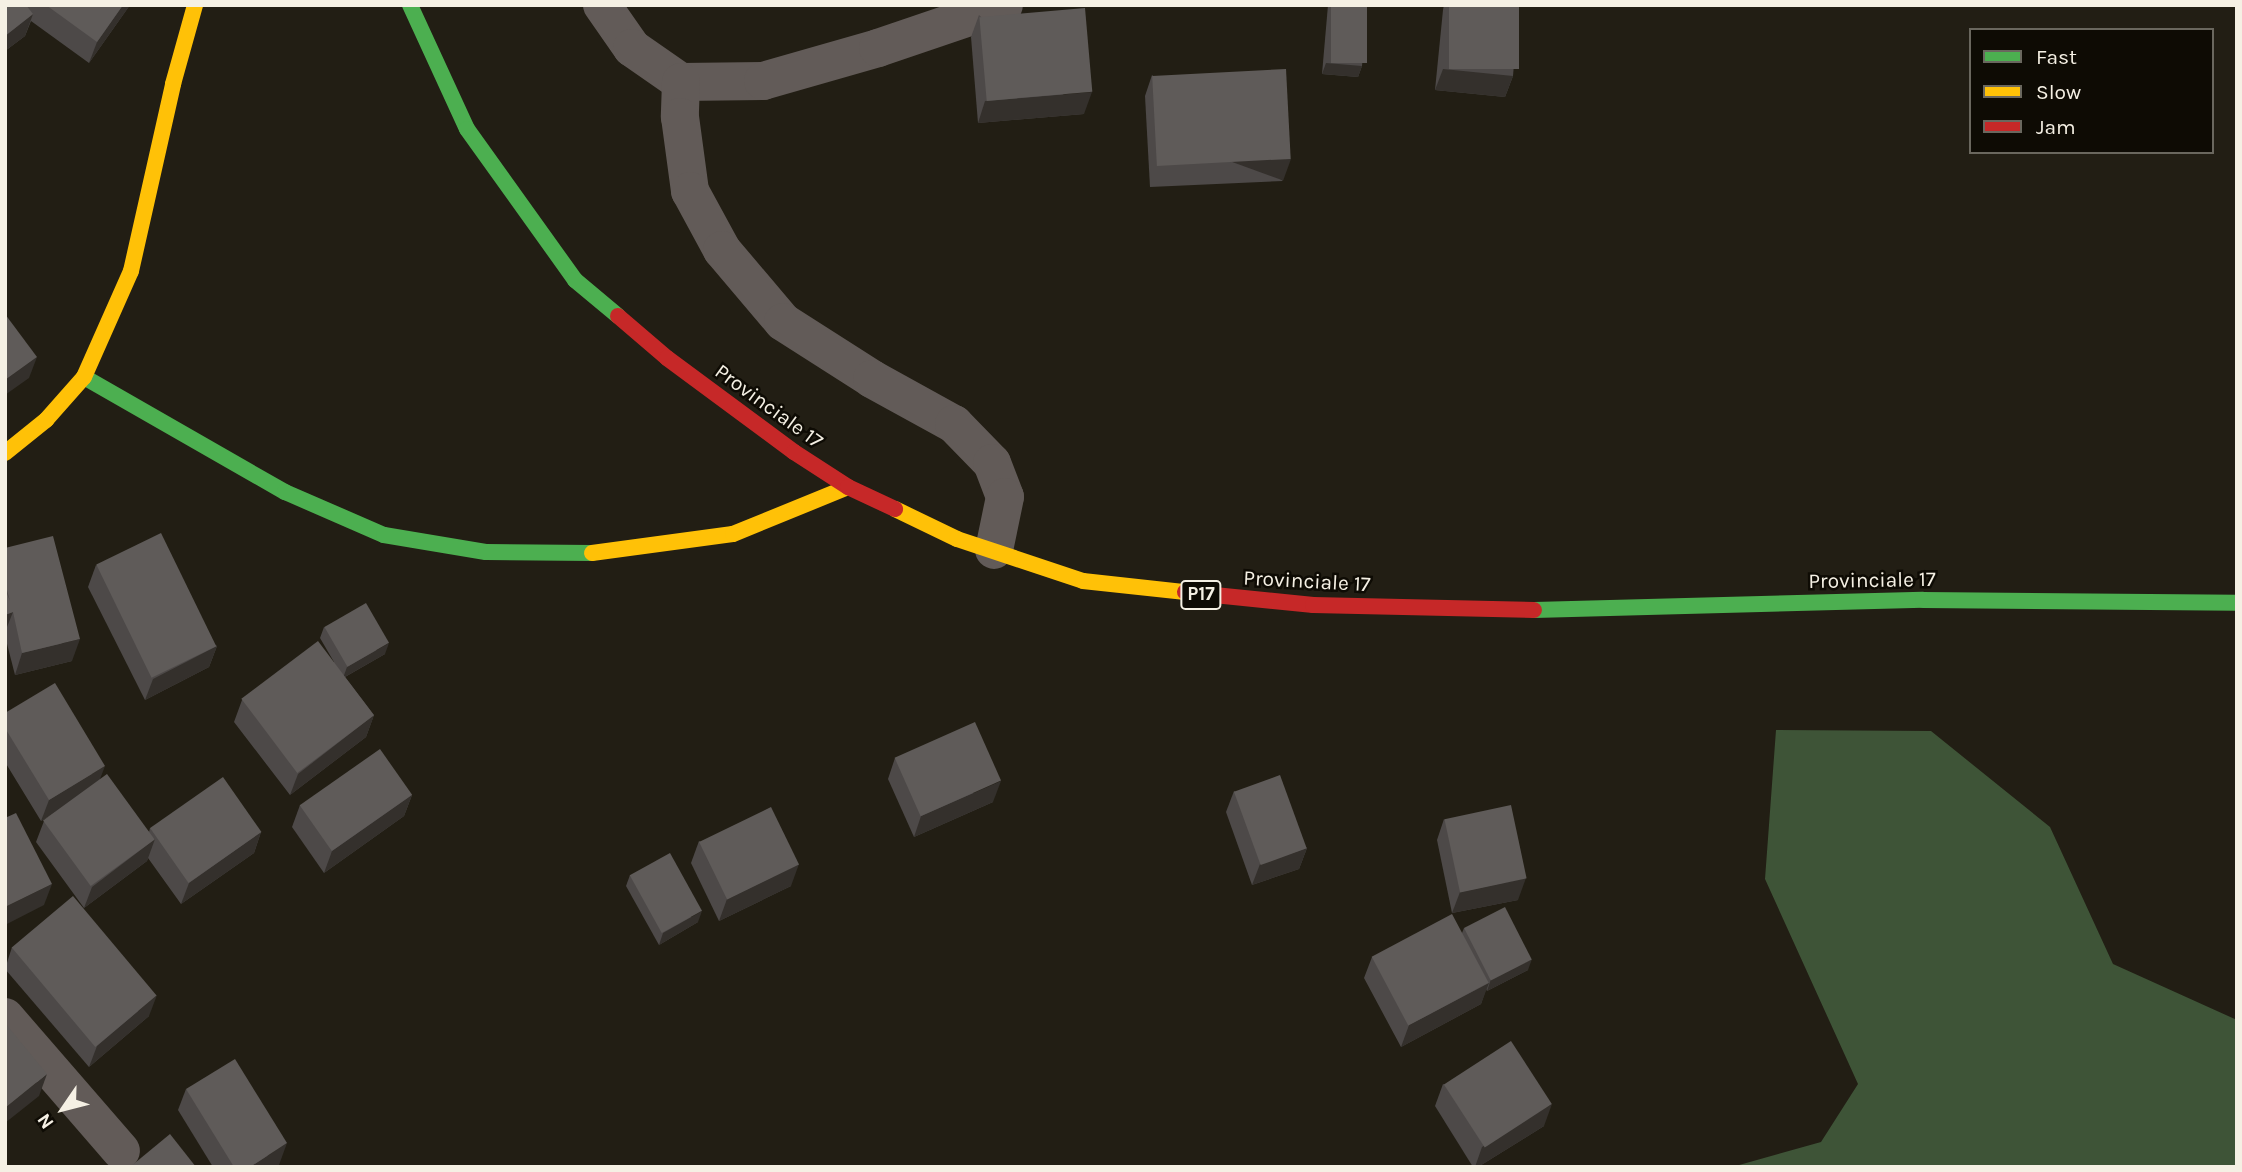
<!DOCTYPE html>
<html>
<head>
<meta charset="utf-8">
<style>
  body { margin:0 }
  #map { position:relative; width:2242px; height:1172px; overflow:hidden; background:#221e14; font-family:Karla,sans-serif }
  div>[style] { position:absolute }
  .forest>* { inset:0; background:#3e5437 }
  .street>* { height:38px; margin:-19px; padding:0 19px; transform-origin:19px; border-radius:19px; background:#625b58 }
  .fast>* { height:16px; margin:-8px; padding:0 8px; transform-origin:8px; border-radius:8px; background:#4caf50 }
  .slow>* { height:16px; margin:-8px; padding:0 8px; transform-origin:8px; border-radius:8px; background:#ffc107 }
  .jam>* { height:16px; margin:-8px; padding:0 8px; transform-origin:8px; border-radius:8px; background:#c62828 }
  .wall>* { inset:0; background:#4d4948 }
  .shaded-wall>* { inset:0; background:#34302c; transform-origin:0 0 }
  .building>* { inset:0; background:#5f5b59; transform-origin:0 0 }
  span { translate:-50% -50%; white-space:nowrap; text-align:center; line-height:1.15; -webkit-text-stroke:5px #0e0b04; paint-order:stroke }
  .shield-label span { padding:2px 5px; background:#0e0b04; border:2px solid; border-radius:5px; -webkit-text-stroke-width:0 }
  .shield-label { font-size:19px; color:#f5f0e4; font-weight:700 }
  .street-label { font-size:21px; color:#f5f0e4 }
  .frame { position:absolute; inset:0; border:7px solid #f5f0e4; pointer-events:none }
  .legend { position:absolute; left:1969px; top:28px; width:245px; height:126px; box-sizing:border-box; background:#0e0b04; border:2px solid #6a675e; margin:0; padding:9px 12px; list-style:none; font-size:21px; color:#f5f0e4 }
  .legend li { display:flex; align-items:center; gap:14px; height:35px }
  .legend b { width:35px; border:2px solid #6a675e }
  .north { position:absolute; left:28px; top:1074px; width:70px; height:70px; -webkit-text-stroke:5px #0e0b04; paint-order:stroke; rotate:235deg; font-size:19px; font-weight:700; line-height:28px; text-align:center; color:#f5f0e4 }
  .north::after { content:''; display:block; margin:auto; width:24px; height:32px; background:#f5f0e4; clip-path:polygon(50% 0,100% 100%,50% 72%,0 100%) }
</style>
</head>
<body>
<div id="map">
  <div class="forest">
    <div style="clip-path:polygon(1776px 730px,1931px 731px,2050px 827px,2113px 964px,2237px 1020px,2237px 1167px,1732px 1167px,1821px 1142px,1858px 1084px,1765px 879px)"></div>
  </div>
  <div class="street">
    <div style="left:602px;top:5px;width:52px;rotate:55.1deg"></div>
    <div style="left:632px;top:48px;width:60px;rotate:34.8deg"></div>
    <div style="left:681px;top:82px;width:82px;rotate:-0.7deg"></div>
    <div style="left:763px;top:81px;width:120px;rotate:-16deg"></div>
    <div style="left:878px;top:48px;width:133px;rotate:-18.8deg"></div>
    <div style="left:681px;top:82px;width:35px;rotate:92deg"></div>
    <div style="left:680px;top:117px;width:75px;rotate:82.3deg"></div>
    <div style="left:690px;top:191px;width:67px;rotate:61.5deg"></div>
    <div style="left:722px;top:250px;width:94px;rotate:49.7deg"></div>
    <div style="left:783px;top:322px;width:106px;rotate:32.6deg"></div>
    <div style="left:872px;top:379px;width:94px;rotate:28.8deg"></div>
    <div style="left:954px;top:424px;width:54px;rotate:45.7deg"></div>
    <div style="left:992px;top:463px;width:36px;rotate:69deg"></div>
    <div style="left:1005px;top:497px;width:54px;rotate:101.7deg"></div>
    <div style="left:5px;top:1017px;width:177px;rotate:49.1deg"></div>
  </div>
  <div class="fast">
    <div style="left:410px;top:5px;width:136px;rotate:65.3deg"></div>
    <div style="left:467px;top:129px;width:186px;rotate:54.4deg"></div>
    <div style="left:575px;top:280px;width:56px;rotate:39.9deg"></div>
    <div style="left:84px;top:377px;width:232px;rotate:29.8deg"></div>
    <div style="left:285px;top:492px;width:108px;rotate:23.5deg"></div>
    <div style="left:384px;top:535px;width:103px;rotate:9.5deg"></div>
    <div style="left:486px;top:552px;width:106px;rotate:0.5deg"></div>
    <div style="left:1534px;top:610px;width:389px;rotate:-1.5deg"></div>
    <div style="left:1923px;top:600px;width:314px;rotate:0.5deg"></div>
  </div>
  <div class="slow">
    <div style="left:5px;top:453px;width:53px;rotate:-38.8deg"></div>
    <div style="left:46px;top:420px;width:57px;rotate:-48.5deg"></div>
    <div style="left:84px;top:377px;width:116px;rotate:-66.1deg"></div>
    <div style="left:131px;top:271px;width:192px;rotate:-77.3deg"></div>
    <div style="left:173px;top:84px;width:82px;rotate:-74.4deg"></div>
    <div style="left:895px;top:509px;width:69px;rotate:25.8deg"></div>
    <div style="left:957px;top:539px;width:133px;rotate:18.4deg"></div>
    <div style="left:1083px;top:581px;width:103px;rotate:6.2deg"></div>
    <div style="left:592px;top:553px;width:142px;rotate:-7.7deg"></div>
    <div style="left:733px;top:534px;width:124px;rotate:-22.2deg"></div>
  </div>
  <div class="jam">
    <div style="left:618px;top:316px;width:65px;rotate:40.6deg"></div>
    <div style="left:667px;top:358px;width:158px;rotate:36.5deg"></div>
    <div style="left:794px;top:452px;width:64px;rotate:32.9deg"></div>
    <div style="left:848px;top:487px;width:52px;rotate:25.1deg"></div>
    <div style="left:1185px;top:592px;width:129px;rotate:5.8deg"></div>
    <div style="left:1313px;top:605px;width:221px;rotate:1.3deg"></div>
  </div>
  <div class="wall">
    <div style="clip-path:polygon(5px 5px,130px 5px,89px 63px,31px 21px,25px 36px,5px 51px)"></div>
    <div style="clip-path:polygon(1328px 5px,1367px 5px,1362px 66px,1358px 77px,1322px 74px)"></div>
    <div style="clip-path:polygon(1444px 5px,1519px 5px,1513px 76px,1505px 97px,1435px 90px,1443px 10px)"></div>
    <div style="clip-path:polygon(979px 15px,1084px 114px,978px 123px,971px 37px)"></div>
    <div style="clip-path:polygon(1152px 75px,1283px 181px,1150px 187px,1145px 96px)"></div>
    <div style="clip-path:polygon(5px 548px,72px 661px,15px 675px,5px 636px)"></div>
    <div style="clip-path:polygon(96px 565px,217px 646px,209px 667px,145px 700px,88px 587px)"></div>
    <div style="clip-path:polygon(324px 627px,385px 654px,345px 677px,374px 715px,366px 737px,290px 795px,234px 722px,242px 700px,334px 662px,320px 638px)"></div>
    <div style="clip-path:polygon(5px 713px,100px 779px,149px 832px,150px 828px,261px 832px,254px 853px,181px 904px,148px 858px,147px 861px,84px 908px,36px 842px,44px 821px,55px 813px,41px 821px,5px 762px)"></div>
    <div style="clip-path:polygon(895px 758px,993px 802px,914px 837px,888px 779px)"></div>
    <div style="clip-path:polygon(1234px 791px,1307px 848px,1299px 869px,1252px 885px,1226px 812px)"></div>
    <div style="clip-path:polygon(412px 795px,404px 816px,324px 873px,292px 827px,300px 805px)"></div>
    <div style="clip-path:polygon(1444px 819px,1518px 900px,1452px 913px,1437px 840px)"></div>
    <div style="clip-path:polygon(699px 841px,791px 886px,719px 921px,691px 863px)"></div>
    <div style="clip-path:polygon(630px 875px,698px 922px,659px 945px,626px 886px)"></div>
    <div style="clip-path:polygon(1464px 928px,1528px 970px,1487px 991px,1486px 989px,1481px 1004px,1401px 1047px,1364px 978px,1372px 957px,1462px 933px)"></div>
    <div style="clip-path:polygon(12px 947px,149px 1016px,89px 1067px,5px 969px)"></div>
    <div style="clip-path:polygon(1443px 1084px,1544px 1126px,1478px 1167px,1473px 1167px,1435px 1106px)"></div>
    <div style="clip-path:polygon(186px 1089px,279px 1165px,276px 1167px,213px 1167px,178px 1110px)"></div>
  </div>
  <div class="shaded-wall">
    <div style="clip-path:polygon(123px 5px,130px 5px,89px 63px,97px 42px)"></div>
    <div style="clip-path:polygon(33px 14px,25px 36px,5px 51px,5px 36px)"></div>
    <div style="clip-path:polygon(1326px 63px,1362px 66px,1358px 77px,1322px 74px)"></div>
    <div style="clip-path:polygon(1443px 69px,1513px 76px,1505px 97px,1435px 90px)"></div>
    <div style="clip-path:polygon(1092px 92px,1084px 114px,978px 123px,985px 101px)"></div>
    <div style="left:1291px;top:159px;width:23px;height:133px;rotate:110deg"></div>
    <div style="clip-path:polygon(37px 357px,29px 378px,5px 395px,5px 380px)"></div>
    <div style="clip-path:polygon(13px 612px,5px 632px,5px 615px)"></div>
    <div style="clip-path:polygon(80px 639px,72px 661px,15px 675px,22px 653px)"></div>
    <div style="clip-path:polygon(389px 643px,385px 654px,343px 678px,347px 667px)"></div>
    <div style="clip-path:polygon(217px 646px,209px 667px,145px 700px,153px 679px)"></div>
    <div style="clip-path:polygon(374px 715px,366px 737px,290px 795px,298px 774px)"></div>
    <div style="clip-path:polygon(105px 766px,97px 787px,41px 821px,49px 800px)"></div>
    <div style="clip-path:polygon(1001px 781px,993px 802px,914px 837px,921px 816px)"></div>
    <div style="clip-path:polygon(412px 795px,404px 816px,324px 873px,332px 851px)"></div>
    <div style="clip-path:polygon(261px 832px,254px 853px,181px 904px,189px 883px)"></div>
    <div style="clip-path:polygon(155px 839px,147px 861px,84px 908px,92px 887px)"></div>
    <div style="clip-path:polygon(1307px 848px,1299px 869px,1252px 885px,1260px 864px)"></div>
    <div style="clip-path:polygon(799px 864px,791px 886px,719px 921px,727px 899px)"></div>
    <div style="clip-path:polygon(1526px 878px,1518px 900px,1452px 913px,1460px 892px)"></div>
    <div style="clip-path:polygon(52px 884px,44px 905px,5px 925px,5px 907px)"></div>
    <div style="clip-path:polygon(702px 911px,698px 922px,659px 945px,663px 933px)"></div>
    <div style="clip-path:polygon(1532px 959px,1528px 970px,1487px 991px,1491px 979px)"></div>
    <div style="clip-path:polygon(1489px 983px,1481px 1004px,1401px 1047px,1409px 1025px)"></div>
    <div style="clip-path:polygon(157px 995px,149px 1016px,89px 1067px,97px 1046px)"></div>
    <div style="clip-path:polygon(47px 1074px,39px 1096px,5px 1123px,5px 1108px)"></div>
    <div style="clip-path:polygon(1552px 1104px,1544px 1126px,1478px 1167px,1475px 1167px,1482px 1147px)"></div>
    <div style="clip-path:polygon(287px 1143px,279px 1165px,276px 1167px,250px 1167px)"></div>
  </div>
  <div class="building">
    <div style="clip-path:polygon(5px 5px,26px 5px,33px 14px,5px 36px)"></div>
    <div style="clip-path:polygon(46px 5px,123px 5px,97px 42px)"></div>
    <div style="left:1331px;top:5px;width:36px;height:58px"></div>
    <div style="left:1449px;top:5px;width:70px;height:64px"></div>
    <div style="left:1085px;top:8px;width:84px;height:106px;rotate:85deg"></div>
    <div style="left:1286px;top:69px;width:90px;height:134px;rotate:87deg"></div>
    <div style="clip-path:polygon(5px 314px,37px 357px,5px 380px)"></div>
    <div style="left:161px;top:533px;width:126px;height:72px;rotate:64deg"></div>
    <div style="clip-path:polygon(53px 536px,80px 639px,22px 653px,13px 612px,5px 615px,5px 589px,10px 601px,5px 583px,5px 548px)"></div>
    <div style="left:366px;top:603px;width:46px;height:48px;rotate:60deg"></div>
    <div style="left:318px;top:641px;width:93px;height:96px;rotate:53deg"></div>
    <div style="clip-path:polygon(55px 683px,105px 766px,49px 800px,5px 728px,5px 713px)"></div>
    <div style="left:975px;top:722px;width:64px;height:88px;rotate:66deg"></div>
    <div style="left:380px;top:749px;width:56px;height:98px;rotate:55deg"></div>
    <div style="left:107px;top:774px;width:81px;height:79px;rotate:54deg"></div>
    <div style="left:1280px;top:775px;width:78px;height:49px;rotate:70deg"></div>
    <div style="left:223px;top:777px;width:67px;height:89px;rotate:55deg"></div>
    <div style="left:1511px;top:805px;width:75px;height:68px;rotate:78deg"></div>
    <div style="left:771px;top:807px;width:64px;height:80px;rotate:64deg"></div>
    <div style="clip-path:polygon(16px 813px,52px 884px,5px 907px,5px 818px)"></div>
    <div style="left:670px;top:853px;width:66px;height:46px;rotate:61deg"></div>
    <div style="left:73px;top:896px;width:130px;height:80px;rotate:50deg"></div>
    <div style="left:1505px;top:907px;width:59px;height:46px;rotate:63deg"></div>
    <div style="left:1452px;top:914px;width:78px;height:91px;rotate:62deg"></div>
    <div style="clip-path:polygon(5px 1023px,47px 1074px,5px 1108px)"></div>
    <div style="left:1511px;top:1041px;width:75px;height:80px;rotate:57deg"></div>
    <div style="clip-path:polygon(235px 1059px,287px 1143px,250px 1167px,234px 1167px,186px 1089px)"></div>
    <div style="clip-path:polygon(170px 1134px,196px 1167px,130px 1167px)"></div>
  </div>
  <div class="shield-label">
    <span style="left:1201px;top:595px">P17</span>
  </div>
  <div class="street-label">
    <span style="left:769px;top:406px;rotate:36deg">Provinciale 17</span>
    <span style="left:1872px;top:580px;rotate:-1deg">Provinciale 17</span>
    <span style="left:1307px;top:581px;rotate:3deg">Provinciale 17</span>
  </div>
  <div class="frame"></div>
  <ul class="legend">
  <li><b style="height:9px;background:#4caf50"></b>Fast</li>
  <li><b style="height:9px;background:#ffc107"></b>Slow</li>
  <li><b style="height:9px;background:#c62828"></b>Jam</li>
  </ul>
  <div class="north">N</div>
</div>
</body>
</html>
